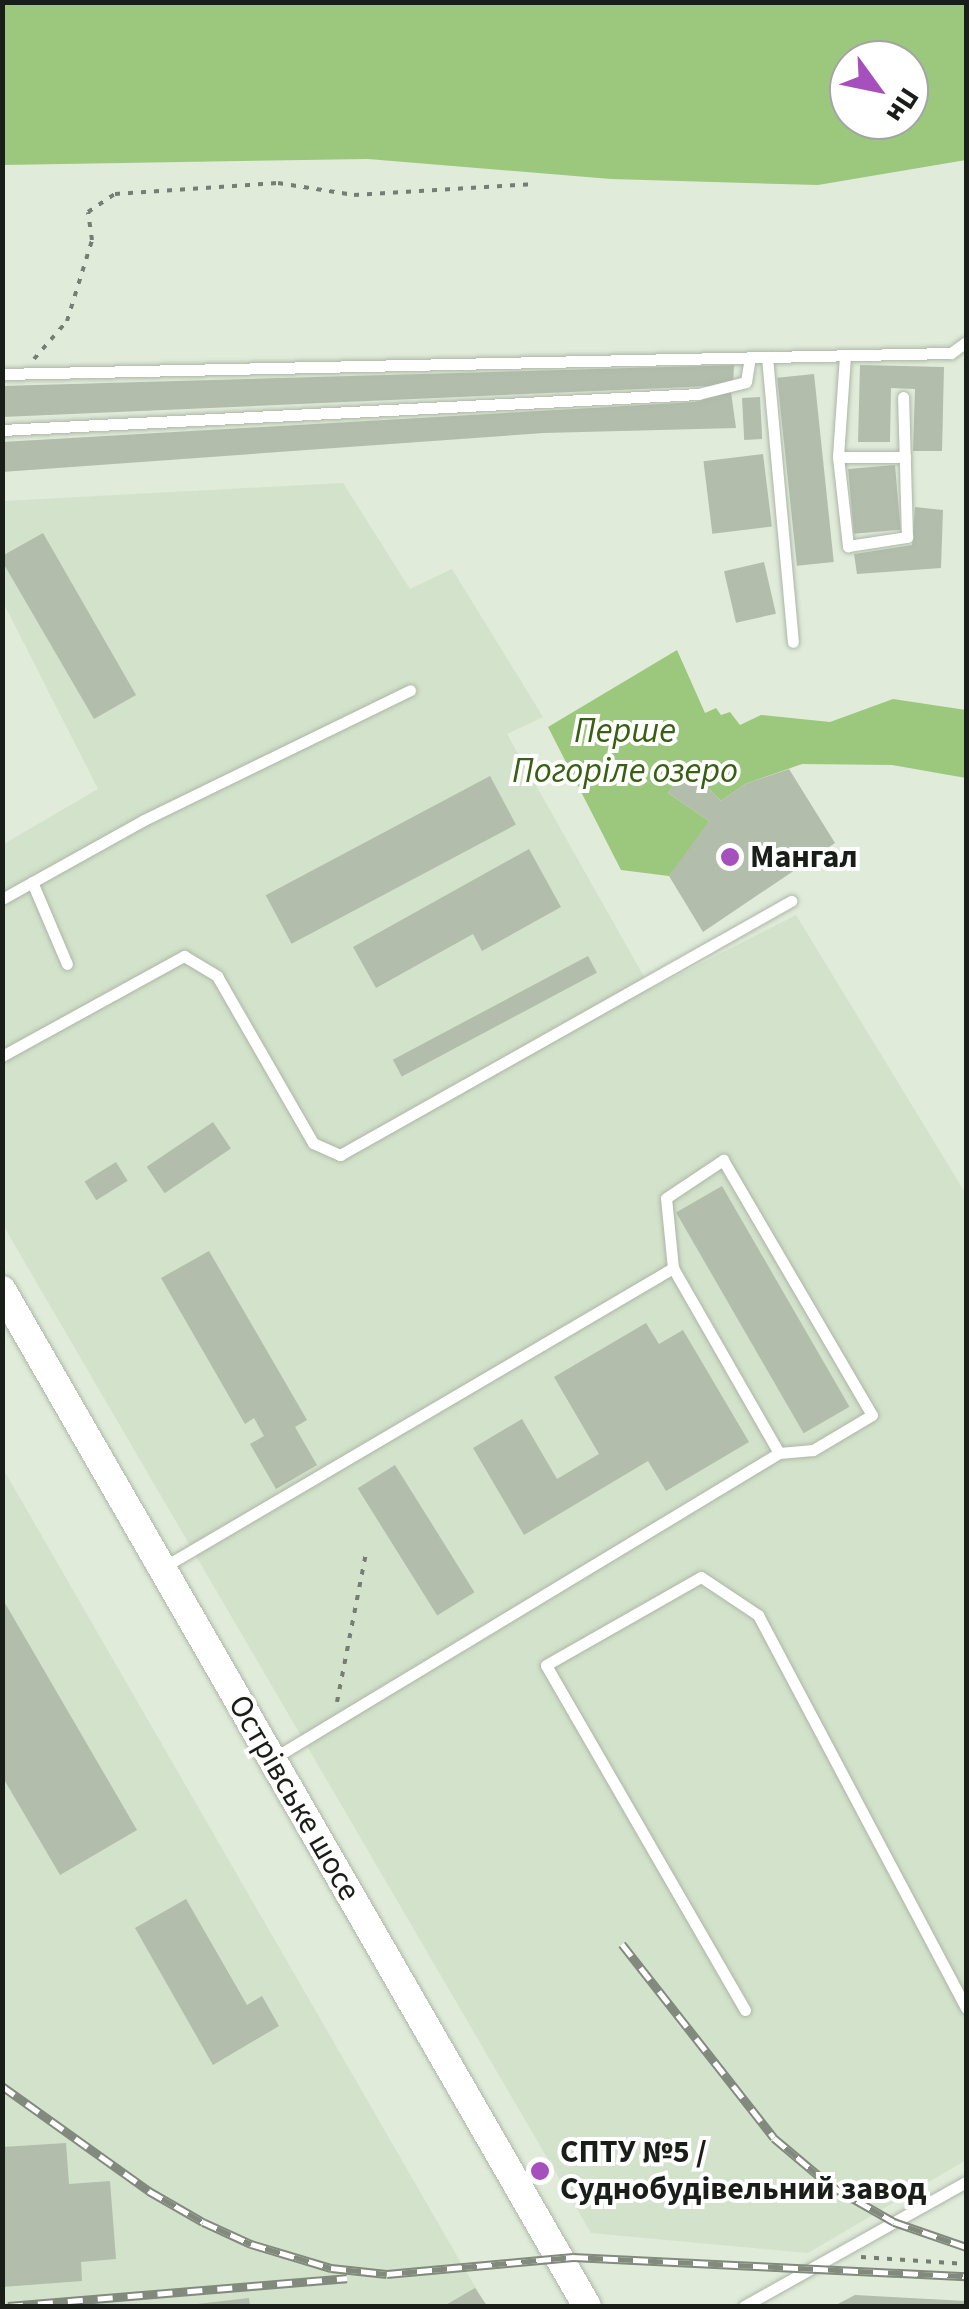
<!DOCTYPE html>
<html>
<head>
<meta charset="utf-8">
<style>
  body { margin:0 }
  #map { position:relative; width:969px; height:2309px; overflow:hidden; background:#e1ebda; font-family:"Source Sans 3",sans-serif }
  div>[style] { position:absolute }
  .built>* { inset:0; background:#d3e2ca }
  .water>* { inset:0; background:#9cc87d }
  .building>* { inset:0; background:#b2bdac; transform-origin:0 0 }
  .path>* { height:4px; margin-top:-2px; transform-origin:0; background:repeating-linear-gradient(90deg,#767d72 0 5px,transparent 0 13px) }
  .roads { filter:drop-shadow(0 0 2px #acb6a6) drop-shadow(0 0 2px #acb6a6) }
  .service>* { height:11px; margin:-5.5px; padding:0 5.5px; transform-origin:5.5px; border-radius:5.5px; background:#fff }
  .tertiary>* { height:28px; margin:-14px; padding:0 14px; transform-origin:14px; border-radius:14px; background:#fff }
  .rail>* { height:9px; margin-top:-4.5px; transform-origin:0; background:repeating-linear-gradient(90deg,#fff 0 15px,#828a7e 0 30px); box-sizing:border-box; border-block:2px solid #828a7e }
  .dots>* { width:28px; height:28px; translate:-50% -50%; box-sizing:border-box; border:5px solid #fff; border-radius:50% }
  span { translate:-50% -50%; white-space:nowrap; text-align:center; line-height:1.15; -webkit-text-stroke:8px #fff; paint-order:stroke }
  .poi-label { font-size:32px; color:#1a1e18; font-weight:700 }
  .left { translate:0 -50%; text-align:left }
  .street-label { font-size:32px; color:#1a1e18 }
  .water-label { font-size:35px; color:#396012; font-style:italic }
  .frame { position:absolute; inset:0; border:5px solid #1a1e18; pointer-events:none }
  .north { position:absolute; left:829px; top:40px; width:100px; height:100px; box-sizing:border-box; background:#fff; border:2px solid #a3a5a3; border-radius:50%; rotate:123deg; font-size:28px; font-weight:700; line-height:40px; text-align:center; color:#1a1e18 }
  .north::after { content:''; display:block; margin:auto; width:35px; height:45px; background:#a650bd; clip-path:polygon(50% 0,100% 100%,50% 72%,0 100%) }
</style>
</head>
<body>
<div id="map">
  <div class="built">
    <div style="clip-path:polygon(343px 483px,410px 589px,452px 569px,543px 717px,507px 734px,651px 989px,796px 915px,966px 1194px,966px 2160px,808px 2253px,591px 2233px,3px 1225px,2px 845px,98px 789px,3px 602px,3px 501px)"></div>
    <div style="clip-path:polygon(2px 1467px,464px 2268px,487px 2306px,3px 2306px)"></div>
  </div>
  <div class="water">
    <div style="clip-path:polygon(evenodd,2px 3px,966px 3px,966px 160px,818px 185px,611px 179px,368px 159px,3px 165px,2px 3px,849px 60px,909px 60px,909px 120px,849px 120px,849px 60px)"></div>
    <div style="clip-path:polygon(677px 650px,705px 713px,716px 708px,721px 715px,730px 712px,740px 725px,761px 715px,830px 722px,893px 699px,966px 710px,966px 778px,892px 765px,802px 764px,745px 784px,721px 801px,687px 766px,668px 793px,709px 821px,700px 837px,669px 876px,621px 870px,548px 727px)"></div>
  </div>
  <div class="building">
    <div style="clip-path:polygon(734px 365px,733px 385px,2px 417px,2px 386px)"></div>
    <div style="clip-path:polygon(860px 365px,944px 367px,942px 451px,913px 451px,915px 389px,891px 388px,890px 442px,858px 442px)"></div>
    <div style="left:814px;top:374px;width:189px;height:37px;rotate:84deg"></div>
    <div style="clip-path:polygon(731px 392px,736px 428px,544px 433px,2px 472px,2px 442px,695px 402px)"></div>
    <div style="left:760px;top:397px;width:42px;height:18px;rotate:87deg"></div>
    <div style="left:763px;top:454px;width:73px;height:60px;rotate:83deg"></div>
    <div style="left:895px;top:465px;width:65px;height:47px;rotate:85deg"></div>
    <div style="clip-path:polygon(915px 507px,943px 510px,941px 568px,857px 574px,854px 554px,912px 545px)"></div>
    <div style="clip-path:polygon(43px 533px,136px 695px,94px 719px,2px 561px,2px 556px)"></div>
    <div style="left:764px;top:562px;width:53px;height:41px;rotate:77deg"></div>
    <div style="clip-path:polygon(687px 766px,721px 801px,745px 784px,789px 769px,835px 843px,703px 932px,669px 876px,709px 821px,668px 793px)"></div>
    <div style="left:490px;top:776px;width:55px;height:254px;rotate:62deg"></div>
    <div style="clip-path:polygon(529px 849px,561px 907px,482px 951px,473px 934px,376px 988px,353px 947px)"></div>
    <div style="left:588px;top:956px;width:19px;height:221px;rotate:62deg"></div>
    <div style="left:213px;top:1122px;width:32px;height:80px;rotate:56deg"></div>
    <div style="left:116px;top:1162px;width:22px;height:37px;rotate:58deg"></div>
    <div style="left:722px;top:1186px;width:255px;height:53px;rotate:60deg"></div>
    <div style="clip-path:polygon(209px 1251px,307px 1420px,295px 1427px,317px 1465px,276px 1489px,250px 1444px,264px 1436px,254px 1418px,245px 1424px,161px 1278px)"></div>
    <div style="clip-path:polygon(646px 1323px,659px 1344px,683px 1330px,749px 1442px,666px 1491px,648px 1461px,524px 1535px,473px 1448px,522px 1419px,557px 1479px,599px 1454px,554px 1377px)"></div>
    <div style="left:395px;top:1465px;width:150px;height:44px;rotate:58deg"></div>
    <div style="clip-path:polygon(2px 1598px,137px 1830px,60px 1875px,2px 1776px)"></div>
    <div style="clip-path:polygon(186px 1899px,247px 2005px,262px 1996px,279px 2026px,213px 2065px,135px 1928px)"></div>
    <div style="clip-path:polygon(66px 2143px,69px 2184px,110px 2181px,116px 2259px,81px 2262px,82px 2281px,2px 2287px,2px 2147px)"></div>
    <div style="clip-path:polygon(475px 2288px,487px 2306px,444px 2306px)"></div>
    <div style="clip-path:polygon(855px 2295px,966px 2301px,966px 2306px,834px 2306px)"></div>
    <div style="clip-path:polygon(249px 2298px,250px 2306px,197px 2306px,197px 2304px)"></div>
  </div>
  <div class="path">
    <div style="left:34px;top:359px;width:50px;rotate:-49deg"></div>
    <div style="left:67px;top:321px;width:85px;rotate:-72.8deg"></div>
    <div style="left:92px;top:240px;width:28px;rotate:-98deg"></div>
    <div style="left:88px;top:212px;width:32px;rotate:-34deg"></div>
    <div style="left:115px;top:194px;width:163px;rotate:-3.9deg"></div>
    <div style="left:278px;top:183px;width:77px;rotate:9deg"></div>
    <div style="left:354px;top:195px;width:178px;rotate:-3.5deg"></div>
    <div style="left:337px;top:1702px;width:152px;rotate:-79deg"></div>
    <div style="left:861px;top:2257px;width:105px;rotate:3.8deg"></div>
  </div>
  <div class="roads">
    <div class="service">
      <div style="left:845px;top:356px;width:101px;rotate:94deg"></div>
      <div style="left:838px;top:457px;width:67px"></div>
      <div style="left:767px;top:357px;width:286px;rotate:84.8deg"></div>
      <div style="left:2px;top:374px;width:949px;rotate:-1.27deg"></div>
      <div style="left:951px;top:353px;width:19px;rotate:-36deg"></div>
      <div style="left:2px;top:430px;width:697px;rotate:-2.96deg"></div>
      <div style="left:698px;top:394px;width:49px;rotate:-14deg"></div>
      <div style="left:746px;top:382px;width:24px;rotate:-81deg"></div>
      <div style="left:838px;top:457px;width:90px;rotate:83.6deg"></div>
      <div style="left:848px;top:546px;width:60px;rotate:-8.7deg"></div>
      <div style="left:907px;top:537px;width:140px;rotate:-91.6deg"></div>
      <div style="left:32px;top:882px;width:89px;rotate:66.9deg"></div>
      <div style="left:2px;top:899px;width:162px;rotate:-29.1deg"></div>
      <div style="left:144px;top:820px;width:296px;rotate:-26deg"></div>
      <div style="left:2px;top:1056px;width:208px;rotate:-28.8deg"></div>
      <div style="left:184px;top:956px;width:39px;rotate:31deg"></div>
      <div style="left:217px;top:976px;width:193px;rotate:60.1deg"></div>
      <div style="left:313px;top:1143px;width:30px;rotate:24deg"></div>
      <div style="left:340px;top:1155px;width:518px;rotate:-29.39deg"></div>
      <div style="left:673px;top:1268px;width:70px;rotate:-95.7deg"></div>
      <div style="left:666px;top:1198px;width:69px;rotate:-33.7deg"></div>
      <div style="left:723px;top:1160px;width:295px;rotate:59.7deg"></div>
      <div style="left:872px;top:1415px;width:69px;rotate:149.3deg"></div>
      <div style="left:813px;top:1450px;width:34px;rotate:175deg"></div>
      <div style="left:162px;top:1568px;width:593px;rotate:-30.42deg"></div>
      <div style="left:673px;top:1268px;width:213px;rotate:60.2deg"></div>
      <div style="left:779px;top:1453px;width:590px;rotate:148.87deg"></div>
      <div style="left:745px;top:2010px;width:398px;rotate:-120deg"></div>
      <div style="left:546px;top:1665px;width:178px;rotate:-29.6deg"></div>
      <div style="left:701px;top:1577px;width:69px;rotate:33.7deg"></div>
      <div style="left:758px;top:1615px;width:445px;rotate:62.1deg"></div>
      <div style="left:744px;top:2306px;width:254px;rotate:-29.2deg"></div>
    </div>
    <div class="tertiary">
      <div style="left:2px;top:1290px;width:1172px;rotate:60.07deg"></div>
    </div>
  </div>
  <div class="rail">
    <div style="left:622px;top:1944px;width:246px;rotate:51.9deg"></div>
    <div style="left:774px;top:2138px;width:75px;rotate:40.1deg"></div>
    <div style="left:831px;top:2186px;width:73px;rotate:29.7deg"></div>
    <div style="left:894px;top:2222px;width:76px;rotate:19.1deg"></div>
    <div style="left:2px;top:2086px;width:181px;rotate:35.5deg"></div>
    <div style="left:149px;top:2191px;width:62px;rotate:29.9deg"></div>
    <div style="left:203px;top:2222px;width:53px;rotate:24.6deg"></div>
    <div style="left:251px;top:2244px;width:84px;rotate:16.7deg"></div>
    <div style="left:331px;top:2268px;width:56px;rotate:6.1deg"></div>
    <div style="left:387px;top:2274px;width:187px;rotate:-5.2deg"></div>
    <div style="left:573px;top:2257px;width:393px;rotate:2.8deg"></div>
    <div style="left:8px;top:2306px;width:340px;rotate:-4.7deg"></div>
  </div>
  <div class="dots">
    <div style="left:730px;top:857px;background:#a650bd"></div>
    <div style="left:540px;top:2171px;background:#a650bd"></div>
  </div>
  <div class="poi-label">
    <span class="left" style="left:750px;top:857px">Мангал</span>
    <span class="left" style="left:560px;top:2171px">СПТУ №5 /<br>Суднобудівельний завод</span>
  </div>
  <div class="street-label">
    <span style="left:294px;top:1798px;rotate:60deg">Острівське шосе</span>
  </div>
  <div class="water-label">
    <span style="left:625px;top:751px">Перше<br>Погоріле озеро</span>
  </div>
  <div class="frame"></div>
  <div class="north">Пн</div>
</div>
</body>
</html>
